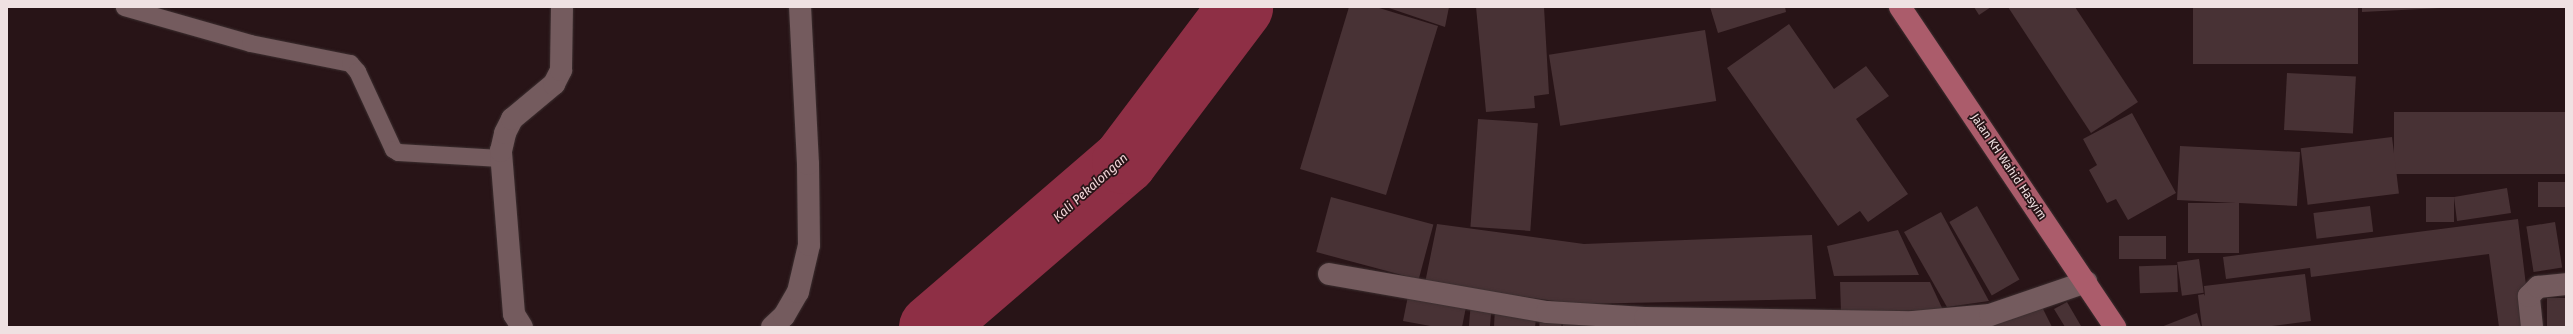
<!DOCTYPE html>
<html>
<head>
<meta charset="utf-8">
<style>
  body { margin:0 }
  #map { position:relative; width:2573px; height:334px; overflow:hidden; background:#281417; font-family:"Fira Sans",sans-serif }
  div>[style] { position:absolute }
  .river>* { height:65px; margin:-32.5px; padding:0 32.5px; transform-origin:32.5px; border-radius:32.5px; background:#8e2f45 }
  .building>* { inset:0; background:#483235; transform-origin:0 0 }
  .roads { filter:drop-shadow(0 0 1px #3c2f30) drop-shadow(0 0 1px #3c2f30) }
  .service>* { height:17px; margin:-8.5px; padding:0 8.5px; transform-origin:8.5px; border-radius:8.5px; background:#745b5e }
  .minor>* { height:22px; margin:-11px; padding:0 11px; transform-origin:11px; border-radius:11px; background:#745b5e }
  .primary>* { height:22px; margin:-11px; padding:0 11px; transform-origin:11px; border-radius:11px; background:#ab5c6b }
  span { translate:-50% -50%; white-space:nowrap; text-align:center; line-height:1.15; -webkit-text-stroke:3.5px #281417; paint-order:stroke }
  .street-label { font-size:12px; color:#efe1e2 }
  .water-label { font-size:13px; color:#f2d5d8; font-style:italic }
  .frame { position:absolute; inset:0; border:8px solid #efe1e2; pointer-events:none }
</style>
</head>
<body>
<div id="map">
  <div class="river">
    <div style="left:931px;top:327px;width:255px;rotate:-40.7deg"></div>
    <div style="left:1124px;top:161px;width:193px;rotate:-53deg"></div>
  </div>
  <div class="building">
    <div style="clip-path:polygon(1349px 7px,1376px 7px,1438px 26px,1386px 195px,1300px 169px)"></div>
    <div style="clip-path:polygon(1386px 7px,1449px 7px,1445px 27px)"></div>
    <div style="clip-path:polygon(1476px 7px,1544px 7px,1549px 94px,1534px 96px,1535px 108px,1486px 112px)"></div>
    <div style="clip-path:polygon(1710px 7px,1785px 7px,1786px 12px,1718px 33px)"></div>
    <div style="clip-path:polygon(1974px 7px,1991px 7px,1979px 15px)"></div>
    <div style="clip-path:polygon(2008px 7px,2075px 7px,2138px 102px,2091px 133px)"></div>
    <div style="left:2193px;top:7px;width:165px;height:57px"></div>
    <div style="clip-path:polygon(2362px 7px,2441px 7px,2441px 8px,2362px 12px)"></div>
    <div style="clip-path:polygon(1789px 24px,1834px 89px,1866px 66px,1889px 96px,1856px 119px,1908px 194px,1868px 222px,1860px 211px,1838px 226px,1727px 68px)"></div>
    <div style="left:1705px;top:30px;width:72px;height:158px;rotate:81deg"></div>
    <div style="left:2287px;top:73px;width:69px;height:57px;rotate:3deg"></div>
    <div style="left:2566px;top:112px;width:62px;height:172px;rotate:90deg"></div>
    <div style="clip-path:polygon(2132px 113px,2176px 193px,2128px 220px,2116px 199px,2107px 203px,2089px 170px,2097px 165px,2083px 139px)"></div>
    <div style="left:1478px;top:119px;width:60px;height:108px;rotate:4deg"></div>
    <div style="left:2392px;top:137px;width:57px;height:92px;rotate:83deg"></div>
    <div style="clip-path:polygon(2180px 146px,2300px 152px,2297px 206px,2239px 203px,2239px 253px,2188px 253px,2188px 203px,2236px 203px,2177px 200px)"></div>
    <div style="left:2566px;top:182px;width:25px;height:28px;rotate:90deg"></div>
    <div style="clip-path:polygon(2507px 188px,2511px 213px,2457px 221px,2454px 197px,2454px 222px,2426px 222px,2426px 197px,2454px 197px)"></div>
    <div style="left:1331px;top:197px;width:106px;height:57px;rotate:15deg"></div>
    <div style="left:1977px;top:206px;width:85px;height:32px;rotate:60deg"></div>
    <div style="left:2370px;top:206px;width:26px;height:57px;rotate:83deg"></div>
    <div style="clip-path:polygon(1941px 212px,1989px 301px,1947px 307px,1904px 232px)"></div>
    <div style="clip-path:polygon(2518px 219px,2531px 327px,2499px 327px,2489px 254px,2311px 277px,2310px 268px,2226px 279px,2223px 257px)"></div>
    <div style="left:2555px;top:222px;width:46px;height:29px;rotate:81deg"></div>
    <div style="clip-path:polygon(1437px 224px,1584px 244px,1812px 235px,1816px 299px,1577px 304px,1425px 283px)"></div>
    <div style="clip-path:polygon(1898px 230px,1919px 275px,1834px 276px,1827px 246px)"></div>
    <div style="left:2119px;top:236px;width:47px;height:23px"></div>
    <div style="left:2199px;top:259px;width:34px;height:22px;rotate:82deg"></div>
    <div style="left:2177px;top:265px;width:27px;height:38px;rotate:88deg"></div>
    <div style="clip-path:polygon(2305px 274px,2311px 321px,2264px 327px,2202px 327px,2198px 295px,2204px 294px,2205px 296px,2204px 286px)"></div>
    <div style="clip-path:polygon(1840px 282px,1930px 282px,1943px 310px,1841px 312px)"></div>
    <div style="clip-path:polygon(1409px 291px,1467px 302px,1462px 327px,1436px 327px,1403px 321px)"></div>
    <div style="left:2566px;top:298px;width:29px;height:19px;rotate:90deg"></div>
    <div style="left:1471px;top:302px;width:21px;height:25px;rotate:5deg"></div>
    <div style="clip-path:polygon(2067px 302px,2081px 326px,2065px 327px,2054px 309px)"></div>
    <div style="clip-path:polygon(1495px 307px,1537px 310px,1535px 327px,1494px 327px)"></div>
    <div style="clip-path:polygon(2042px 307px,2052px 327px,1960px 327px)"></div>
    <div style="left:1540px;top:313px;width:22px;height:14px;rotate:3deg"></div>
    <div style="clip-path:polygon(2197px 313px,2201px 327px,2161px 327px)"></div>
    <div style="clip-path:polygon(1598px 319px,1599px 327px,1563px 327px,1562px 320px)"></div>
  </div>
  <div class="roads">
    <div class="service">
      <div style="left:124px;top:7px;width:131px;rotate:15.9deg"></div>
      <div style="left:250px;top:43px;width:102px;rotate:11.3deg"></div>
      <div style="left:350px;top:63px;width:11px;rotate:49deg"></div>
      <div style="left:357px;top:71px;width:86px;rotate:65.2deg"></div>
      <div style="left:393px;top:149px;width:6px;rotate:31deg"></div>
      <div style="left:398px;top:152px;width:102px;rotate:3.4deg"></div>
    </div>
    <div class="minor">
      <div style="left:1329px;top:274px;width:221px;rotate:9.9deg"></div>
      <div style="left:1547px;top:312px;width:98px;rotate:3.5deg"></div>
      <div style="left:1645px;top:318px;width:268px;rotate:0.9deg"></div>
      <div style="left:1913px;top:322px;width:77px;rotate:-5.2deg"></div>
      <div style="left:1990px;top:315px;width:102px;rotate:-19deg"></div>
      <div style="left:522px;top:327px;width:15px;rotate:-122deg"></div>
      <div style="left:514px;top:314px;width:164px;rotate:-94.6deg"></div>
      <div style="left:501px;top:151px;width:18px;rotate:-77deg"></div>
      <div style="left:505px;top:133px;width:16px;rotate:-63deg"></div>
      <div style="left:512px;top:119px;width:55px;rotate:-39.8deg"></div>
      <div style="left:554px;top:84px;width:16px;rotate:-63deg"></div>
      <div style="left:561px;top:70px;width:63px;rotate:-89.1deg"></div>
      <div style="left:772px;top:327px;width:16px;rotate:-43deg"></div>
      <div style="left:784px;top:316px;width:28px;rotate:-60deg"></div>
      <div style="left:798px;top:292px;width:48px;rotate:-76.8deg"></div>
      <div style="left:809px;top:245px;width:81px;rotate:-90.7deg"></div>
      <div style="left:808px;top:164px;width:157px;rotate:-92.9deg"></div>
      <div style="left:2532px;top:327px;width:31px;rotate:-96deg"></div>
      <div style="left:2529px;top:296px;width:13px;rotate:-45deg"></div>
      <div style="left:2538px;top:287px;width:28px;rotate:-6deg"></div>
    </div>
    <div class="primary">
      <div style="left:1900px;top:7px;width:386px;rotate:56.1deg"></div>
    </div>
  </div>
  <div class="street-label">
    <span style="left:2008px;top:167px;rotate:56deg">Jalan KH Wahid Hasyim</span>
  </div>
  <div class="water-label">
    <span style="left:1091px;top:188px;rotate:-42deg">Kali Pekalongan</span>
  </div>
  <div class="frame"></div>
</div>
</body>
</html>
